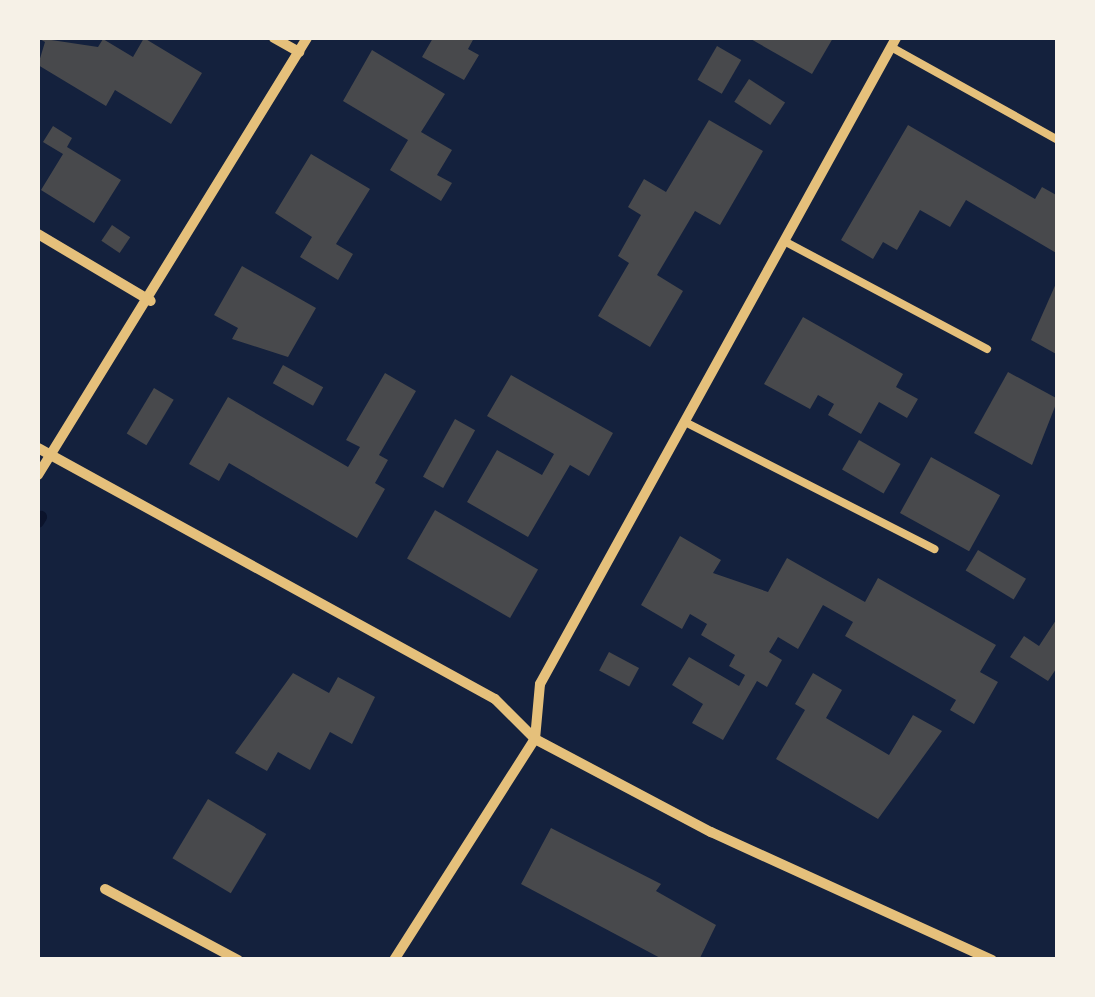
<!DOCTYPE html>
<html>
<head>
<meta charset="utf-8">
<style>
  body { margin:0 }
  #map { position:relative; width:1095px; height:997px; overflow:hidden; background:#14213d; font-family:Rubik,sans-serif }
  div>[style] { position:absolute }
  .stream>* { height:12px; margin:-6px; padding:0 6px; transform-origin:6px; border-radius:6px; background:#0b132b }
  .building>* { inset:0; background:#48494c; transform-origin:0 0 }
  .service>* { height:8px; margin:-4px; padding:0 4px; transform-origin:4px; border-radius:4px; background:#e5c07b }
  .minor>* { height:10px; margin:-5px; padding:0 5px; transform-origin:5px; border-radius:5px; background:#e5c07b }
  span { translate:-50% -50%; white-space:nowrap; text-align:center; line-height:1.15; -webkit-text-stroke:8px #f6f1e7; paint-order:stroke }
  .frame { position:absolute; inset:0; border:40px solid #f6f1e7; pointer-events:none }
</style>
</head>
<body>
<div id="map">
  <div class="stream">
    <div style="left:38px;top:522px;width:6px;rotate:-59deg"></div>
  </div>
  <div class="building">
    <div style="clip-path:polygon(38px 38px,98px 47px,103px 39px,133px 57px,144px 38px,202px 73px,171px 124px,115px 90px,106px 106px,38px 65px,45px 42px)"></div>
    <div style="clip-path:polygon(433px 38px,474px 38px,468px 49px,479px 55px,464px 80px,422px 57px)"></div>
    <div style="clip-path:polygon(749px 38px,833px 38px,812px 74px)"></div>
    <div style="left:717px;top:46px;width:28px;height:39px;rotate:30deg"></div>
    <div style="clip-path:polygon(372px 50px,445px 94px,421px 132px,452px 150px,437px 175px,452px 183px,441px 201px,390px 170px,408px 140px,343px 101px)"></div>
    <div style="left:749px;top:79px;width:43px;height:27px;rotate:33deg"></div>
    <div style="clip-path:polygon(709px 120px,763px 151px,720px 225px,695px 211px,657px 275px,683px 291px,650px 347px,598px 316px,629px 263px,618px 256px,641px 215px,628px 207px,644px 179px,666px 192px)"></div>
    <div style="clip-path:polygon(908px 125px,1035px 199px,1042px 187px,1058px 196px,1058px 254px,966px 200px,950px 227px,920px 210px,897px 250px,883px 242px,873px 259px,841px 240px)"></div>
    <div style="clip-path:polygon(53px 126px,72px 138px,67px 147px,121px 180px,94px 223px,41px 190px,63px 154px,43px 142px)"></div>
    <div style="clip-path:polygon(311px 154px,370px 189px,336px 244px,353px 254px,338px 280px,300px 257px,312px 237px,275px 213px)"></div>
    <div style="left:112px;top:225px;width:22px;height:19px;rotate:34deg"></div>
    <div style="clip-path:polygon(242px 266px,316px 308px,288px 357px,232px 339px,238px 328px,214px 315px)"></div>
    <div style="clip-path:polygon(1058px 279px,1058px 355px,1031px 340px)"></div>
    <div style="clip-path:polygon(803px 317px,903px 374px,896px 387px,918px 399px,907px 418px,879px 402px,861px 434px,828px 415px,834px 404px,818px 395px,810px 409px,764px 384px)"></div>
    <div style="left:283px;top:365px;width:46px;height:21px;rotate:29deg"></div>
    <div style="clip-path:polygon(1008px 372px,1058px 399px,1032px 465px,974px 433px)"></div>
    <div style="clip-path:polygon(385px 373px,416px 391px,379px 455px,388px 460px,375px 483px,385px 489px,357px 538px,229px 463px,219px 481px,189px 464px,228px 397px,348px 467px,360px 447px,346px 440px)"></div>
    <div style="clip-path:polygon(511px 375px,613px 433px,589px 476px,570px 465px,528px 537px,467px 502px,497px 450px,542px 475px,554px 454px,487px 416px)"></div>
    <div style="left:154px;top:388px;width:23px;height:53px;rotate:31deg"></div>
    <div style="left:455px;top:419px;width:23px;height:66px;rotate:29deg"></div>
    <div style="left:859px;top:440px;width:48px;height:34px;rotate:30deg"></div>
    <div style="left:931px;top:457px;width:79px;height:64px;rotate:29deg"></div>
    <div style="left:435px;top:510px;width:119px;height:56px;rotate:30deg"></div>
    <div style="clip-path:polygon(680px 536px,721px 560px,713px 573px,768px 592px,787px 558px,865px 602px,878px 578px,996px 645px,980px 672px,998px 682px,974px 724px,950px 710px,956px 700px,845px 636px,853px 622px,823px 605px,798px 649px,778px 637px,769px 652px,782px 660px,767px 687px,757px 681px,723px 740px,692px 723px,703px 704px,672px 685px,689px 657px,739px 686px,745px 675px,729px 666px,735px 655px,701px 635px,707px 624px,690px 614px,682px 629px,641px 605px)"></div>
    <div style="left:978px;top:550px;width:56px;height:24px;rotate:31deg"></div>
    <div style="clip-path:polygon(1058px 617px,1058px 666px,1048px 681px,1010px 657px,1024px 636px,1039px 646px)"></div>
    <div style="left:609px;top:652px;width:34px;height:21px;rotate:28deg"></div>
    <div style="clip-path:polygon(293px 673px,329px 693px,338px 677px,375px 697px,352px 744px,330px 732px,310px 770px,278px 752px,267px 771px,235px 753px)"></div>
    <div style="clip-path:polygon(813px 673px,842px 690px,826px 718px,889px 755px,913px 715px,942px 731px,878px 819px,776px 759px,805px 710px,795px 704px)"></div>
    <div style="left:208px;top:799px;width:68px;height:69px;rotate:31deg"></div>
    <div style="clip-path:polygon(551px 828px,661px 884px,656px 891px,716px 925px,699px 960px,664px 960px,521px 884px)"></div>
  </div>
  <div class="service">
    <div style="left:891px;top:47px;width:191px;rotate:29.1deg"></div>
    <div style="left:784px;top:241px;width:230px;rotate:28deg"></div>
    <div style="left:685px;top:422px;width:280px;rotate:27deg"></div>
  </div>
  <div class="minor">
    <div style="left:274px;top:38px;width:29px;rotate:29deg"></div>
    <div style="left:38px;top:234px;width:131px;rotate:30.7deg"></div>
    <div style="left:38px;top:448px;width:521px;rotate:28.78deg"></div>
    <div style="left:495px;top:699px;width:57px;rotate:45deg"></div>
    <div style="left:535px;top:739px;width:199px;rotate:27.9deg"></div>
    <div style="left:711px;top:832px;width:309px;rotate:24.5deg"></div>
    <div style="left:38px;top:475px;width:513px;rotate:-58.39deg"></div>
    <div style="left:105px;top:889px;width:151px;rotate:28.1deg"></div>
    <div style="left:394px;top:960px;width:262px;rotate:-57.5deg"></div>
    <div style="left:535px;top:739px;width:55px;rotate:-84.8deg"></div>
    <div style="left:540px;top:684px;width:738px;rotate:-61.14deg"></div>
  </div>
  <div class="frame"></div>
</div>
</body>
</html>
